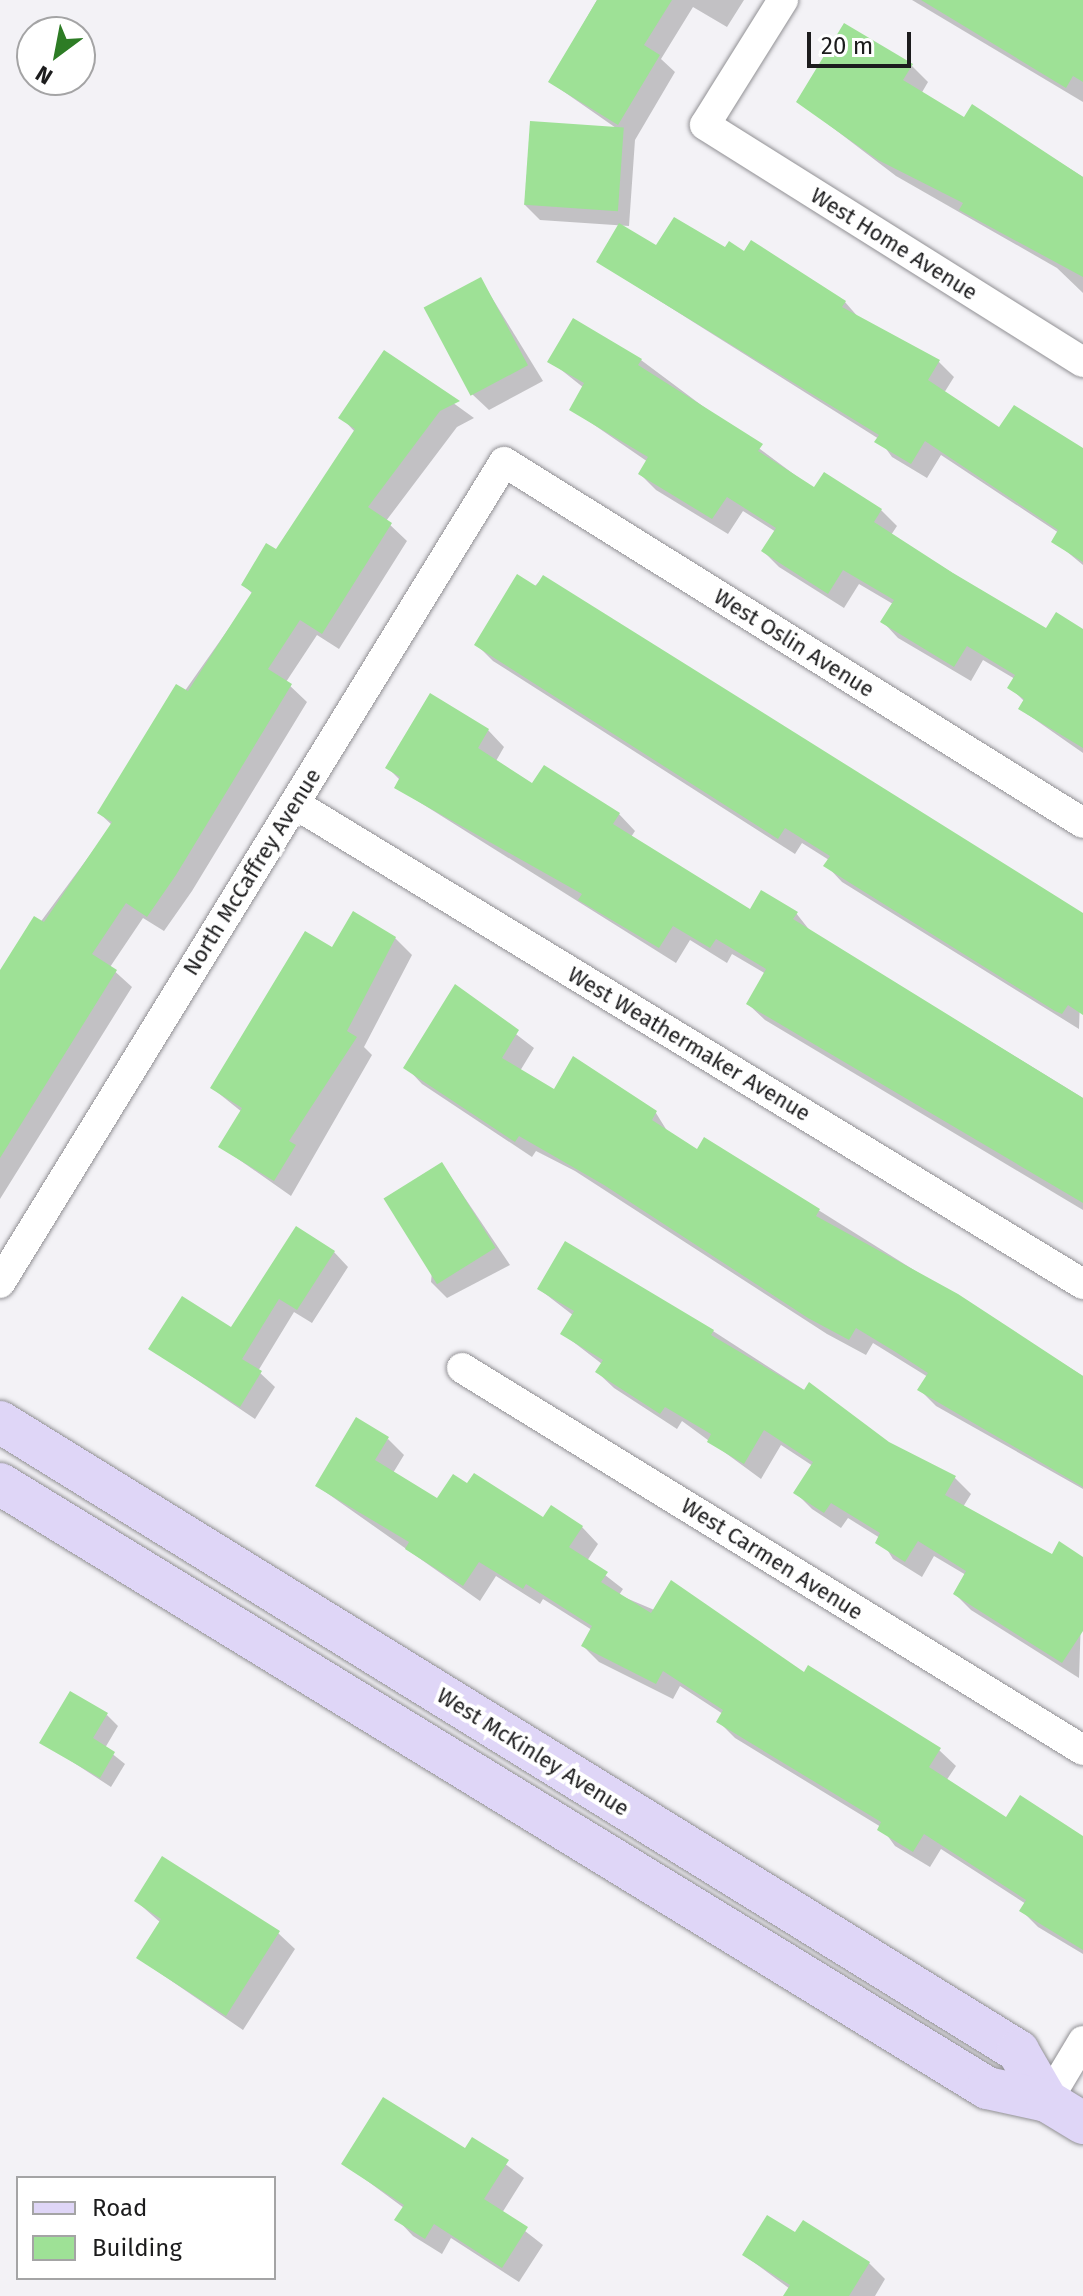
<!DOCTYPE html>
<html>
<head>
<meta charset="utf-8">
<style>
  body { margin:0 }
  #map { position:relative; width:1083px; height:2296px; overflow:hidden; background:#f3f2f6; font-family:"Fira Sans",sans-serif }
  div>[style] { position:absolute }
  .shadow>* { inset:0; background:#0003 }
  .building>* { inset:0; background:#9ee196; transform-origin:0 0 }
  .roads { filter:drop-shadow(0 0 2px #919094) drop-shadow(0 0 2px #919094) }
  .street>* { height:30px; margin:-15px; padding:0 15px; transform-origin:15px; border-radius:15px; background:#fff }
  .secondary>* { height:42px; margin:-21px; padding:0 21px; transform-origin:21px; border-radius:21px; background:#dfd6f7 }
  span { translate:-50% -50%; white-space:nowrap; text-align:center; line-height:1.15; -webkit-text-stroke:8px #fff; paint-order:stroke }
  .street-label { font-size:22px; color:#1c1c1d }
  .legend { position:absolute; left:16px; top:2176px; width:260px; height:104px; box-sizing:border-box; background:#fff; border:2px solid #a4a4a5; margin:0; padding:10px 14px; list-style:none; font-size:24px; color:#1c1c1d }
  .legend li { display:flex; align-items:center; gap:16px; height:40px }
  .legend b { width:40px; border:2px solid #a4a4a5 }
  .north { position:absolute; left:16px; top:16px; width:80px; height:80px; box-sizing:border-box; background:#fff; border:2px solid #a4a4a5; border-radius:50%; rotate:212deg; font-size:22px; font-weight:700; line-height:32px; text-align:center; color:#1c1c1d }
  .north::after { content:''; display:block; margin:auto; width:28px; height:36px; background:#2d7c25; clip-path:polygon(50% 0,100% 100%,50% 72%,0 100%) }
  .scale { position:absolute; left:807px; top:32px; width:104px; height:36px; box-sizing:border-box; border:4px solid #1c1c1d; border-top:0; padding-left:10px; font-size:24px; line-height:28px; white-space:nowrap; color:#1c1c1d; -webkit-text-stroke:6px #fff; paint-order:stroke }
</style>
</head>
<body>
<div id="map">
  <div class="shadow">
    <div style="clip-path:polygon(597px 0,744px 0,727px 27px,693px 7px,661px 59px,675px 72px,635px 140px,629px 226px,540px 220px,524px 204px,616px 128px,550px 82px)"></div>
    <div style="clip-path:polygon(912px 0,1083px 0,1083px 102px)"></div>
    <div style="clip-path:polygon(845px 26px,912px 66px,928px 82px,921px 94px,965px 120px,972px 107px,1083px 177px,1083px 293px,1057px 268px,896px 176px,799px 102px)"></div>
    <div style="clip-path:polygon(657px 248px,725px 250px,845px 302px,859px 318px,939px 362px,954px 377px,944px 393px,999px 430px,1083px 455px,1083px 565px,1054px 541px,1059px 533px,941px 455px,927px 478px,892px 457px,879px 439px,598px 262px)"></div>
    <div style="clip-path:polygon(481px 280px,543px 381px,489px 410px,472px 394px)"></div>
    <div style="clip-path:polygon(384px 353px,474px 418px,457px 427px,386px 521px,407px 541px,339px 649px,317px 635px,286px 682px,307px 702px,192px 891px,164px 931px,143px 918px,110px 967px,132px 987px,0 1199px,0 977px,112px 825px,99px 813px,253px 594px,243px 585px,277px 551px,355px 432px,341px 417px)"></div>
    <div style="clip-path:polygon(641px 360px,815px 490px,881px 510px,897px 526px,891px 535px,1046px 631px,1083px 631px,1083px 753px,1020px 709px,1025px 702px,1010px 687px,1015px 679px,983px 660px,971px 681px,898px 638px,883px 622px,893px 604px,859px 584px,844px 608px,779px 567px,763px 551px,776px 532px,743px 511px,728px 534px,656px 490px,640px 474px,648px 462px,571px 409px,584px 388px,550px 361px)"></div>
    <div style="clip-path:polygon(543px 578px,1083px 916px,1079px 1029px,842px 882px,826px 865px,829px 860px,802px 843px,795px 854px,493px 661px,476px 644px)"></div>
    <div style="clip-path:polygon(488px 730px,504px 747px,496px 761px,532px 786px,619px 814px,635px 831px,631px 837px,751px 911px,796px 913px,811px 932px,1083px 1098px,1083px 1210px,765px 1020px,748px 1004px,766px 974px,732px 954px,727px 963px,690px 940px,676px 963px,397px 788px,401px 781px,388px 768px)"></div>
    <div style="clip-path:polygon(306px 934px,333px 950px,395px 938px,412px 955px,364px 1047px,372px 1055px,291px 1196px,221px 1147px,242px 1112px,212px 1088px)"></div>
    <div style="clip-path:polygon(455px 987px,534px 1048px,520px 1071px,555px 1092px,573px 1059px,656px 1113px,669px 1134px,697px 1152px,705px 1139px,1083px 1376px,1083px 1489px,936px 1406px,920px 1390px,928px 1377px,873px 1343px,866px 1355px,827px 1334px,575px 1171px,536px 1151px,532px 1157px,422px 1084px,406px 1067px)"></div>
    <div style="clip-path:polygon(442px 1164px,510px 1265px,447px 1298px,431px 1282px)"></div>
    <div style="clip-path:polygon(334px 1252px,348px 1267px,312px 1323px,294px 1312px,258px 1371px,275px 1387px,255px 1419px,151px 1349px,232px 1330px)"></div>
    <div style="clip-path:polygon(539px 1289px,713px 1331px,888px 1444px,955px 1478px,971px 1494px,963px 1507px,1052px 1556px,1083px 1559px,1079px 1678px,971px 1610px,955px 1594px,966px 1575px,934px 1556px,922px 1577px,893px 1559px,880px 1538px,848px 1518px,841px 1528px,812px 1509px,796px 1493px,813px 1466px,781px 1445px,761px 1479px,682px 1421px,677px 1429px,614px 1388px,597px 1372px,602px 1364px,563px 1334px,574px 1316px)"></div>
    <div style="clip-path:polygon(388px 1439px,404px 1455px,393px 1473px,438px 1501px,582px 1527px,598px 1544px,587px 1561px,623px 1589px,619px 1595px,805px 1674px,939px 1750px,956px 1766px,946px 1781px,1006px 1820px,1083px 1841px,1083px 1954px,1038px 1927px,1022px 1911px,1026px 1904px,941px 1849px,930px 1867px,895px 1846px,881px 1827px,735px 1738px,718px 1721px,723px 1714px,680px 1686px,673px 1699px,599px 1662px,583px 1646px,592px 1630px,543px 1599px,540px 1604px,496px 1576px,480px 1601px,317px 1486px)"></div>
    <div style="clip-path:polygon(107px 1715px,118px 1726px,105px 1748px,125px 1764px,111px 1787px,42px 1742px)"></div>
    <div style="clip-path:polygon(136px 1901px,278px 1933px,295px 1949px,243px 2030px,138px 1958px,161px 1923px)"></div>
    <div style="clip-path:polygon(473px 2140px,524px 2178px,502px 2213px,543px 2245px,519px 2282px,451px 2238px,442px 2254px,413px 2236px,397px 2219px,404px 2208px,343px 2163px,466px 2151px)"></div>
    <div style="clip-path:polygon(796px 2235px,869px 2263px,885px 2279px,875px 2296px,786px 2296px,790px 2289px,744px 2255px)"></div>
  </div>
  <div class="building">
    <div style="clip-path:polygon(597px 0,672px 0,644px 45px,660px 55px,618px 125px,548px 82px)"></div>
    <div style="clip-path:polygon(921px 0,1083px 0,1083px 82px,1073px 76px,1066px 88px)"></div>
    <div style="clip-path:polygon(844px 23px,913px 64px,903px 80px,964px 117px,972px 104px,1083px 177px,1083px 277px,959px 210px,963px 203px,878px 160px,796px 102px)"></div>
    <div style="left:530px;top:121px;width:94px;height:84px;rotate:4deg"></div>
    <div style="clip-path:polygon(674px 217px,725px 247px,729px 241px,744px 251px,751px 240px,846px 301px,842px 307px,940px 360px,928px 380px,999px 427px,1014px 405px,1083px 448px,1083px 562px,1051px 542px,1058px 530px,925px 441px,911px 464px,874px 442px,879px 435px,596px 262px,619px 223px,656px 245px)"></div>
    <div style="left:481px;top:277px;width:100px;height:65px;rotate:62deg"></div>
    <div style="clip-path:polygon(573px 318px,642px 359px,638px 365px,763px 444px,758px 451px,814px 487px,824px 472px,882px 509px,874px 522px,953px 573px,1046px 628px,1056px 612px,1083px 629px,1083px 748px,1018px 709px,1024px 699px,1007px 688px,1015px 675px,967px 646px,954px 667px,880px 622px,894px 600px,843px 570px,828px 594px,761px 551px,776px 528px,727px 497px,712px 519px,638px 474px,648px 457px,569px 410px,584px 383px,547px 362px)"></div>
    <div style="clip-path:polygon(384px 350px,460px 401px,440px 411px,368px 507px,392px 523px,322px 634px,300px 620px,268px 669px,292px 684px,176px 875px,147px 917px,126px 903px,92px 954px,117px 970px,0 1158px,0 970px,34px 916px,44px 922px,112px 822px,97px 813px,176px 684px,188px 691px,252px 592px,241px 585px,266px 543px,276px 549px,355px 429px,338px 418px)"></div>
    <div style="clip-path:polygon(517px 574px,536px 586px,543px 575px,1083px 913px,1083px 1015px,1068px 1005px,1062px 1014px,1055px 1011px,823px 866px,830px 856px,785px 828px,778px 839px,474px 645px)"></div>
    <div style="clip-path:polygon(430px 693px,489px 729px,478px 748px,532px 783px,544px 765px,620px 813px,613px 824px,750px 909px,761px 890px,798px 912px,793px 919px,1083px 1098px,1083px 1203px,746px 1004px,766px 969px,716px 939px,710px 948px,673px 926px,659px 948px,578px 900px,582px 894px,394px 788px,400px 777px,385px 768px)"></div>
    <div style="clip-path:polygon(353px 911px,396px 937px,347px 1031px,357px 1037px,289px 1141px,296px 1145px,274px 1181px,218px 1147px,242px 1108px,210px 1088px,305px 931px,332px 947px)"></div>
    <div style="clip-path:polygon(455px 984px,519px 1030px,502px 1058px,554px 1089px,573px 1056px,657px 1111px,652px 1120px,697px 1149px,704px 1137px,820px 1209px,816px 1216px,958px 1294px,1083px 1376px,1083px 1487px,917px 1390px,928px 1373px,894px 1351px,856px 1328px,849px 1340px,808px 1318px,604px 1185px,519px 1136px,515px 1142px,403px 1068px)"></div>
    <div style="left:442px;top:1162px;width:101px;height:69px;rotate:58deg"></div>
    <div style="clip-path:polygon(296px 1226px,335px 1251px,297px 1310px,279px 1299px,242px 1359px,262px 1371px,240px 1407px,148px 1349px,182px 1296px,231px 1327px)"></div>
    <div style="clip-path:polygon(565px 1241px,714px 1330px,711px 1335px,804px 1390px,809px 1382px,889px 1442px,956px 1476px,945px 1495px,1052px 1554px,1059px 1541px,1083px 1557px,1083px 1631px,1062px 1663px,953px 1594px,966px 1571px,918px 1541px,905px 1562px,875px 1543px,880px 1533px,831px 1503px,824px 1513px,793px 1493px,813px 1462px,764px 1430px,744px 1464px,707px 1442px,711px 1434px,665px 1407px,660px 1414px,595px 1372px,603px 1360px,560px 1334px,574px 1311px,537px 1289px)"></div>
    <div style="clip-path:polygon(356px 1417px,389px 1437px,375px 1460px,437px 1498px,453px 1474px,467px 1483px,474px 1473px,543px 1517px,551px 1505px,583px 1526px,569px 1547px,608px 1572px,601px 1582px,651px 1613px,671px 1580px,804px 1672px,808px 1665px,941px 1748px,929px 1767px,1006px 1817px,1020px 1795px,1083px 1836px,1083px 1950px,1019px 1911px,1026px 1900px,924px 1834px,913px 1852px,877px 1830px,881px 1822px,716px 1722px,723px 1710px,663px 1671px,656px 1684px,581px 1646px,592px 1626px,526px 1584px,523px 1589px,479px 1562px,463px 1586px,405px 1549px,409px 1542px,315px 1486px)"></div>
    <div style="clip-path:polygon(70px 1691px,108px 1713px,93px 1738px,115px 1752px,100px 1778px,39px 1743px)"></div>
    <div style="clip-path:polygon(162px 1856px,280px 1931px,226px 2016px,136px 1958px,161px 1919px,134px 1901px)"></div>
    <div style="clip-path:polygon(383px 2097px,465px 2148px,472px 2137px,509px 2160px,484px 2199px,528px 2227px,502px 2268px,434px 2224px,425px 2239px,394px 2220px,404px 2205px,341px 2164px)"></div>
    <div style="clip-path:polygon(767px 2215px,795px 2232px,803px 2220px,870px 2262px,849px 2296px,783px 2296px,790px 2285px,742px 2255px)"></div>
  </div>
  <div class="roads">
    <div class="street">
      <div style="left:783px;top:0;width:147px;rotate:122deg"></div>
      <div style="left:705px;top:125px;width:446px;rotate:32.1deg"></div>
      <div style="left:295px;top:804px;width:923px;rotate:31.35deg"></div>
      <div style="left:0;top:1283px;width:963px;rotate:-58.45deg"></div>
      <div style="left:504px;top:462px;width:682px;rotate:31.94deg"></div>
      <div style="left:462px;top:1368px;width:729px;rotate:31.6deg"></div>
      <div style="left:1047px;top:2101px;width:70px;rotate:-59deg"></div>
    </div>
    <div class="secondary">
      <div style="left:0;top:1422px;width:1197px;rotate:31.71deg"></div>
      <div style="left:1018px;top:2051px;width:58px;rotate:59.9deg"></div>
      <div style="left:0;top:1484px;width:1157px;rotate:31.46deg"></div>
      <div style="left:987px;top:2088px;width:61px;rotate:12.2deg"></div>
      <div style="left:1047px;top:2101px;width:42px;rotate:31.4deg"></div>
    </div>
  </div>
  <div class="street-label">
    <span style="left:894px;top:244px;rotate:32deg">West Home Avenue</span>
    <span style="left:794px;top:643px;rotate:32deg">West Oslin Avenue</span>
    <span style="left:252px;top:872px;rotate:-58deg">North McCaffrey Avenue</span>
    <span style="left:689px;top:1044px;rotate:31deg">West Weathermaker Avenue</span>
    <span style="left:772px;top:1559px;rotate:32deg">West Carmen Avenue</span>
    <span style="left:533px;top:1752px;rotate:32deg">West McKinley Avenue</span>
  </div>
  <ul class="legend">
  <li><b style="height:10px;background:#dfd6f7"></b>Road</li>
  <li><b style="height:22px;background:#9ee196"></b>Building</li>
  </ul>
  <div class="north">N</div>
  <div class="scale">20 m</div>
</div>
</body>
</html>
